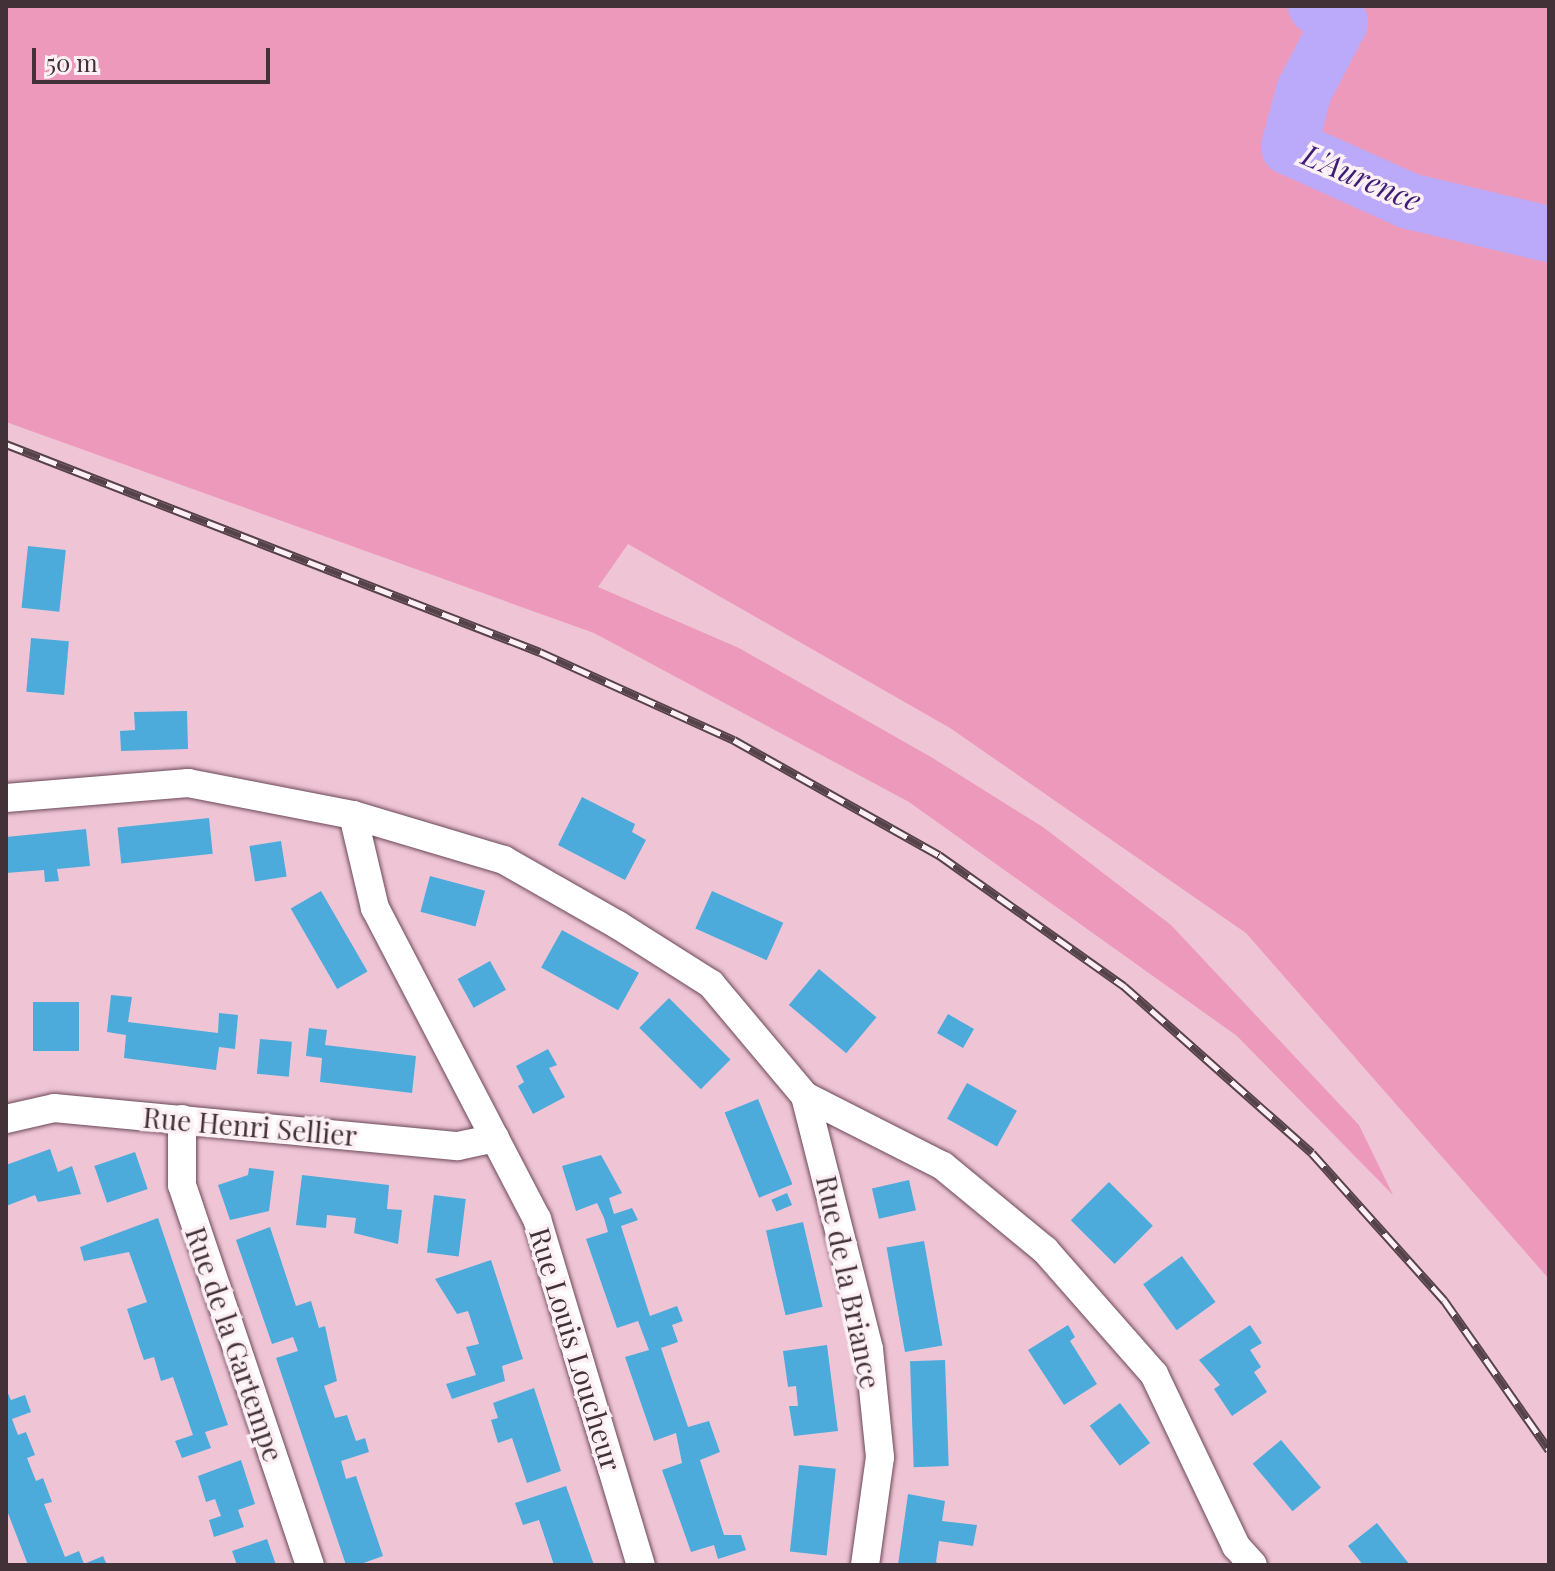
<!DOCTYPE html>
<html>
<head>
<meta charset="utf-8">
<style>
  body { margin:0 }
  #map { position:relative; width:1555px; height:1571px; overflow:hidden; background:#efc5d6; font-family:"Playfair Display",serif }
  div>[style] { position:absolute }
  .green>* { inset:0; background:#ec99bc }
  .river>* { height:56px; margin:-28px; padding:0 28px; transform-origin:28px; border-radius:28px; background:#bbaafa }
  .building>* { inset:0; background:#4cabdb; transform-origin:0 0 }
  .roads { filter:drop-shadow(0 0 2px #6c4958) drop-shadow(0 0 2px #6c4958) }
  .minor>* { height:28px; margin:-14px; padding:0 14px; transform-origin:14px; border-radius:14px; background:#fff }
  .rail>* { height:9px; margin-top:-4.5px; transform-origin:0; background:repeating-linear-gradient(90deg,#fdf0f4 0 18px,#56434a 0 36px); box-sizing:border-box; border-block:2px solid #56434a }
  span { translate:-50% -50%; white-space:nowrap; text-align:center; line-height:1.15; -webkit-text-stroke:7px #fdf0f4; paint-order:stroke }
  .street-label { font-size:28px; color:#423238 }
  .water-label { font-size:30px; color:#3c1c75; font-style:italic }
  .frame { position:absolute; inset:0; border:8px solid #423238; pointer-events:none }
  .scale { position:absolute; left:32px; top:48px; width:238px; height:36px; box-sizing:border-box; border:4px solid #423238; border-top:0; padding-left:10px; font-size:24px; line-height:28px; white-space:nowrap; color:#423238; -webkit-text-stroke:6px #fdf0f4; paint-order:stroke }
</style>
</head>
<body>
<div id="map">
  <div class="green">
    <div style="clip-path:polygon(6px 6px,1549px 6px,1549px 1279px,1246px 933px,950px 728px,628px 544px,598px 587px,739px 648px,931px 757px,1043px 827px,1171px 925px,1359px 1125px,1393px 1195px,1237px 1036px,909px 802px,594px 633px,6px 422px)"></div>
  </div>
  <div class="river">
    <div style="left:1316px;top:6px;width:29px;rotate:34deg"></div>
    <div style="left:1340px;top:22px;width:78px;rotate:117.6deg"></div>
    <div style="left:1304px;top:91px;width:58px;rotate:105deg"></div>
    <div style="left:1289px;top:147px;width:132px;rotate:24.2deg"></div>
    <div style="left:1409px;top:201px;width:144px;rotate:13.3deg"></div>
  </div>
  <div class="building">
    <div style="left:28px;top:546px;width:38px;height:62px;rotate:6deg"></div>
    <div style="left:31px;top:638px;width:38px;height:54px;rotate:5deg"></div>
    <div style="clip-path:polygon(187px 711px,188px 749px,121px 751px,120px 731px,135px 730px,134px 712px)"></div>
    <div style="clip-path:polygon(582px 797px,635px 824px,632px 832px,646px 840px,625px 880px,558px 845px)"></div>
    <div style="left:209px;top:818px;width:36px;height:92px;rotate:84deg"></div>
    <div style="clip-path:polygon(86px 829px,90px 866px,57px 869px,59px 881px,45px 882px,44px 870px,6px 873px,6px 837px)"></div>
    <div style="left:281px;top:841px;width:36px;height:32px;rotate:81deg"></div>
    <div style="left:430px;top:876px;width:57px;height:37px;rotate:15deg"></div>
    <div style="left:321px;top:891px;width:93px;height:35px;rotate:60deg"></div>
    <div style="left:712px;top:891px;width:78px;height:41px;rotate:24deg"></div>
    <div style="left:562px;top:930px;width:88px;height:43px;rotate:29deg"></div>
    <div style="left:490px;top:961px;width:33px;height:37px;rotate:61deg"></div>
    <div style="left:819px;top:969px;width:75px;height:47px;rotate:40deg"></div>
    <div style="clip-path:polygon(111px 995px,132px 997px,128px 1022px,218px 1033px,219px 1013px,238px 1015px,235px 1049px,219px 1047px,216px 1070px,124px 1058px,126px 1035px,107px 1032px)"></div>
    <div style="left:669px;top:998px;width:87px;height:42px;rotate:45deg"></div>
    <div style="left:33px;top:1002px;width:46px;height:49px"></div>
    <div style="left:948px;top:1014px;width:30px;height:22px;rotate:30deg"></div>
    <div style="clip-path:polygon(309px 1028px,327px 1030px,325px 1045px,416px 1056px,412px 1093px,320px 1082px,322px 1058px,306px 1056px)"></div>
    <div style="left:260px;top:1039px;width:32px;height:35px;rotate:5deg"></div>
    <div style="clip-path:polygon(548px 1049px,557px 1065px,549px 1068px,565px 1097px,533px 1114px,518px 1086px,524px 1082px,516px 1066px)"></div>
    <div style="left:967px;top:1083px;width:57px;height:41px;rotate:29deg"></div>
    <div style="left:758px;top:1099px;width:92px;height:36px;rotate:68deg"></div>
    <div style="clip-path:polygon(50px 1149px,58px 1172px,72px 1166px,81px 1194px,38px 1202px,35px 1195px,6px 1206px,6px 1165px)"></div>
    <div style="left:135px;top:1152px;width:39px;height:43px;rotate:71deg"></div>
    <div style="clip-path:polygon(601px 1155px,622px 1193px,609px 1198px,614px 1214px,632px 1208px,638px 1220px,621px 1226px,650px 1316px,677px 1306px,683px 1321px,672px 1325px,678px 1342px,661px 1348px,688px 1427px,709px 1421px,720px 1452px,700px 1460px,724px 1535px,741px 1535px,746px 1550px,718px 1559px,714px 1545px,691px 1552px,662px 1470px,682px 1463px,676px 1433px,654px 1441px,625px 1357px,649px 1350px,638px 1321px,617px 1328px,586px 1239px,608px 1232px,604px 1218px,597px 1203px,576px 1211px,562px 1166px)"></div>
    <div style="clip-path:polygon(249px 1168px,274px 1171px,269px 1211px,230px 1220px,218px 1185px,248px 1175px)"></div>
    <div style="clip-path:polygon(302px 1175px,389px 1185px,387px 1209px,402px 1210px,398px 1244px,354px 1233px,356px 1218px,327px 1215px,326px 1228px,296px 1225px)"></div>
    <div style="left:909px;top:1180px;width:31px;height:38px;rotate:77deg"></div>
    <div style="left:1109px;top:1182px;width:62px;height:54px;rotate:45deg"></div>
    <div style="left:787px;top:1193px;width:13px;height:17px;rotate:67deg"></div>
    <div style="left:434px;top:1195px;width:32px;height:58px;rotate:7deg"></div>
    <div style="clip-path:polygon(158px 1218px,228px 1425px,205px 1432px,211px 1448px,182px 1458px,175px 1441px,193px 1435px,173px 1377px,161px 1381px,154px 1357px,144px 1360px,140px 1349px,127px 1309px,147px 1302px,129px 1252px,84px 1261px,80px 1247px)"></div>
    <div style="left:803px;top:1222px;width:87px;height:38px;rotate:77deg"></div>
    <div style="clip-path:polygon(270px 1227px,296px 1306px,311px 1301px,319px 1328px,325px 1326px,337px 1381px,324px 1386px,335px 1418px,347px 1415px,356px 1441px,365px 1438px,369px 1452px,341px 1461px,346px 1479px,356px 1476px,383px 1556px,358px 1565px,346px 1565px,276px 1358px,298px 1351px,293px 1337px,272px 1344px,236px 1240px)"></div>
    <div style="left:924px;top:1241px;width:106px;height:38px;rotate:80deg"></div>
    <div style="left:1182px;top:1256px;width:57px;height:48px;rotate:54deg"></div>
    <div style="clip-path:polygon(491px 1260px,523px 1359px,502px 1366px,505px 1381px,452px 1399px,446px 1384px,476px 1375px,466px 1347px,479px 1344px,468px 1311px,457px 1314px,435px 1279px)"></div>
    <div style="clip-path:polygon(1068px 1325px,1075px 1337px,1070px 1341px,1097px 1384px,1064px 1405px,1028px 1350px)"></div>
    <div style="clip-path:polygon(1250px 1325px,1262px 1343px,1250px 1350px,1261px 1367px,1254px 1372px,1267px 1392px,1232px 1416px,1214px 1389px,1220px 1385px,1199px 1360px)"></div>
    <div style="clip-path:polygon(827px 1345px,838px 1431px,794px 1436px,789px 1406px,798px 1406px,796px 1386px,788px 1387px,783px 1351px)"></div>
    <div style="left:945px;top:1360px;width:106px;height:35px;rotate:88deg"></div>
    <div style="clip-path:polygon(534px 1388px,561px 1471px,527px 1483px,512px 1438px,498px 1443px,491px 1420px,498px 1418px,493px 1403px)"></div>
    <div style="clip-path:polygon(6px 1389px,11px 1400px,25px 1395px,31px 1412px,12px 1419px,18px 1435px,26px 1432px,35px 1455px,27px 1458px,36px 1481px,43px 1478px,52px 1502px,44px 1504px,65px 1557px,79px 1551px,84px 1564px,103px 1556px,107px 1565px,28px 1565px,6px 1508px)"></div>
    <div style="left:1120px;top:1403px;width:50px;height:38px;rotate:53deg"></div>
    <div style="left:1281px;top:1440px;width:62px;height:37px;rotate:50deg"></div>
    <div style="clip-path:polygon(241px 1460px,255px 1504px,238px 1510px,244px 1527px,214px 1537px,209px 1520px,221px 1516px,215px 1499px,206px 1502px,198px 1476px)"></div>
    <div style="left:799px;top:1465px;width:37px;height:87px;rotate:6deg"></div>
    <div style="clip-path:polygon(566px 1486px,585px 1540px,594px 1565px,554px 1565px,539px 1520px,523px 1525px,515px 1503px)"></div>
    <div style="clip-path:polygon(908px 1494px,945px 1501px,942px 1521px,977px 1525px,973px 1546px,939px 1541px,936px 1562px,941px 1565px,898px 1565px)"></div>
    <div style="clip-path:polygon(1377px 1523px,1402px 1555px,1410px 1565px,1363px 1565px,1348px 1546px)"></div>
    <div style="clip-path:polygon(267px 1539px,276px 1565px,237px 1565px,232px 1551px)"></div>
  </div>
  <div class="roads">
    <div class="minor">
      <div style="left:6px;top:798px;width:183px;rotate:-4.7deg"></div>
      <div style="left:188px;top:783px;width:168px;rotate:11deg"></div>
      <div style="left:353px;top:815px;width:158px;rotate:16.6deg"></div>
      <div style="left:504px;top:860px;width:131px;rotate:29.7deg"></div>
      <div style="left:618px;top:925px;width:110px;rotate:32.4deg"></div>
      <div style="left:711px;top:984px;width:146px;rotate:50deg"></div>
      <div style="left:805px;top:1096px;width:155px;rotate:26.9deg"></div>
      <div style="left:943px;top:1166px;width:132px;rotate:39.5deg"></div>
      <div style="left:1045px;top:1250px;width:165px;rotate:48.7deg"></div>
      <div style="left:1154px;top:1374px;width:191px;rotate:64.5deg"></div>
      <div style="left:1236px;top:1546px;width:25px;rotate:48deg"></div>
      <div style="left:353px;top:815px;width:96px;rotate:76.7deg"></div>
      <div style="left:375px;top:908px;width:351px;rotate:62.5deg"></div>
      <div style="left:537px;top:1219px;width:361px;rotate:73.3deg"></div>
      <div style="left:805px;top:1096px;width:261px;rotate:75.8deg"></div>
      <div style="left:869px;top:1349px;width:109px;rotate:84.2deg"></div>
      <div style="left:880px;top:1457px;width:109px;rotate:97.9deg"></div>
      <div style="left:6px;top:1119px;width:49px;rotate:-12.9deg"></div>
      <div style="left:54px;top:1108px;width:406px;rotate:5.4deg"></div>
      <div style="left:458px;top:1146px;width:38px;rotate:-12deg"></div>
      <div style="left:182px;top:1119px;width:66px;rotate:90deg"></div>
      <div style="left:182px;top:1185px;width:401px;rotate:71.4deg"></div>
    </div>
  </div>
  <div class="rail">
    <div style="left:6px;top:444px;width:573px;rotate:21.28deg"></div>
    <div style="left:540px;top:652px;width:213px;rotate:24.4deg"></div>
    <div style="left:734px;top:740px;width:235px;rotate:29.3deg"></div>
    <div style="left:939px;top:855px;width:227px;rotate:35.3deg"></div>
    <div style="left:1124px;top:986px;width:251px;rotate:41.6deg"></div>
    <div style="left:1312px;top:1153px;width:198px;rotate:48.1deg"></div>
    <div style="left:1444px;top:1300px;width:183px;rotate:55deg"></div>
  </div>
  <div class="street-label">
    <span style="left:250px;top:1126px;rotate:5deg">Rue Henri Sellier</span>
    <span style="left:849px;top:1282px;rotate:78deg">Rue de la Briance</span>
    <span style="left:235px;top:1344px;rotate:71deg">Rue de la Gartempe</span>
    <span style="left:576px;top:1349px;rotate:73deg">Rue Louis Loucheur</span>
  </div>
  <div class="water-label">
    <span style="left:1362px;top:177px;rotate:23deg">L'Aurence</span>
  </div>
  <div class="frame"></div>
  <div class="scale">50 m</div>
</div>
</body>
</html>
